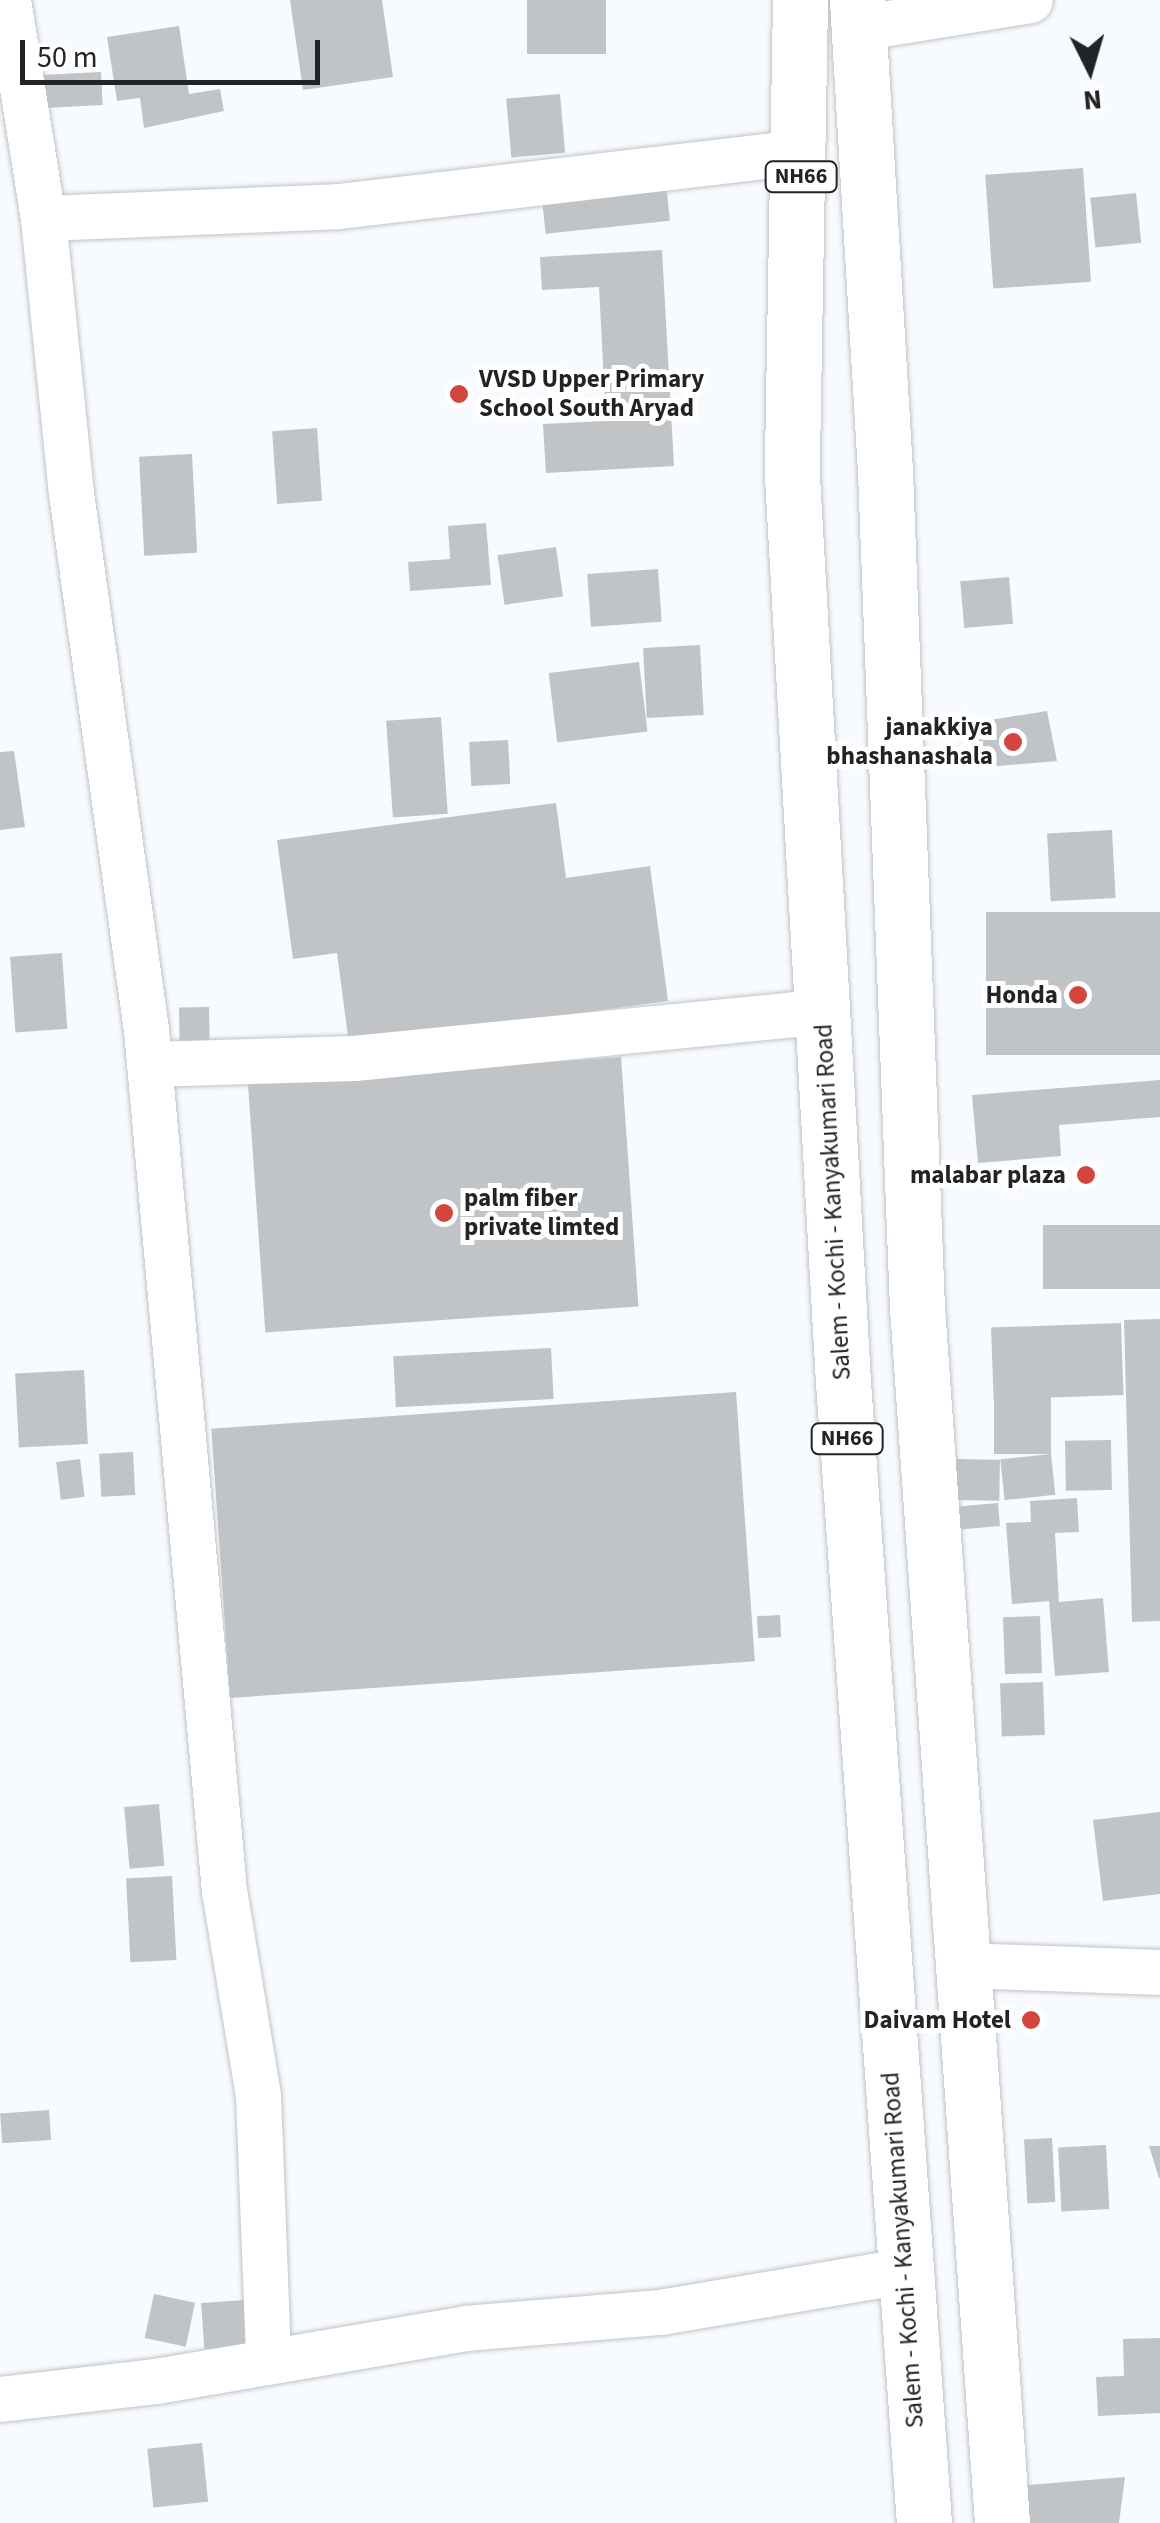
<!DOCTYPE html>
<html>
<head>
<meta charset="utf-8">
<style>
  body { margin:0 }
  #map { position:relative; width:1160px; height:2523px; overflow:hidden; background:#f7fafe; font-family:"Source Sans 3",sans-serif }
  div>[style] { position:absolute }
  .building>* { inset:0; background:#c1c4c7; transform-origin:0 0 }
  .roads { filter:drop-shadow(0 0 2px #c0c4c7) drop-shadow(0 0 2px #c0c4c7) }
  .minor>* { height:45px; margin:-22.5px; padding:0 22.5px; transform-origin:22.5px; border-radius:22.5px; background:#fff }
  .highway>* { height:55px; margin:-27.5px; padding:0 27.5px; transform-origin:27.5px; border-radius:27.5px; background:#fff }
  .dots>* { width:28px; height:28px; translate:-50% -50%; box-sizing:border-box; border:5px solid #fff; border-radius:50% }
  span { translate:-50% -50%; white-space:nowrap; text-align:center; line-height:1.15; -webkit-text-stroke:10px #fff; paint-order:stroke }
  .shield-label span { padding:2px 8px; background:#fff; border:2px solid; border-radius:8px; -webkit-text-stroke-width:0 }
  .shield-label { font-size:22px; color:#222324; font-weight:700 }
  .poi-label { font-size:25px; color:#222324; font-weight:700 }
  .left { translate:0 -50%; text-align:left }
  .right { translate:-100% -50%; text-align:right }
  .street-label { font-size:25px; color:#222324 }
  .north { position:absolute; left:1040px; top:20px; width:100px; height:100px; -webkit-text-stroke:8px #fff; paint-order:stroke; rotate:175deg; font-size:28px; font-weight:700; line-height:40px; text-align:center; color:#222324 }
  .north::after { content:''; display:block; margin:auto; width:35px; height:45px; background:#222324; clip-path:polygon(50% 0,100% 100%,50% 72%,0 100%) }
  .scale { position:absolute; left:20px; top:40px; width:300px; height:45px; box-sizing:border-box; border:5px solid #222324; border-top:0; padding-left:12px; font-size:30px; line-height:35px; white-space:nowrap; color:#222324; -webkit-text-stroke:8px #fff; paint-order:stroke }
</style>
</head>
<body>
<div id="map">
  <div class="building">
    <div style="clip-path:polygon(290px 0,382px 0,393px 77px,303px 90px)"></div>
    <div style="left:527px;top:0;width:79px;height:54px"></div>
    <div style="clip-path:polygon(179px 26px,189px 94px,220px 89px,224px 111px,144px 128px,140px 98px,117px 101px,107px 37px)"></div>
    <div style="left:101px;top:72px;width:33px;height:73px;rotate:87deg"></div>
    <div style="left:560px;top:94px;width:59px;height:54px;rotate:85deg"></div>
    <div style="left:1083px;top:168px;width:114px;height:98px;rotate:86deg"></div>
    <div style="left:666px;top:183px;width:38px;height:125px;rotate:84deg"></div>
    <div style="left:1136px;top:193px;width:50px;height:46px;rotate:84deg"></div>
    <div style="clip-path:polygon(662px 250px,674px 466px,546px 473px,543px 424px,606px 421px,599px 287px,542px 290px,540px 257px)"></div>
    <div style="left:317px;top:428px;width:73px;height:45px;rotate:86deg"></div>
    <div style="left:192px;top:454px;width:99px;height:53px;rotate:87deg"></div>
    <div style="clip-path:polygon(486px 523px,491px 585px,410px 591px,408px 562px,450px 559px,448px 526px)"></div>
    <div style="left:556px;top:547px;width:50px;height:59px;rotate:82deg"></div>
    <div style="left:658px;top:569px;width:53px;height:71px;rotate:86deg"></div>
    <div style="left:1009px;top:577px;width:47px;height:49px;rotate:85deg"></div>
    <div style="left:700px;top:645px;width:70px;height:57px;rotate:87deg"></div>
    <div style="left:639px;top:662px;width:70px;height:91px;rotate:83deg"></div>
    <div style="clip-path:polygon(1047px 711px,1057px 761px,975px 768px,971px 723px)"></div>
    <div style="left:441px;top:717px;width:97px;height:55px;rotate:86deg"></div>
    <div style="left:508px;top:740px;width:44px;height:39px;rotate:87deg"></div>
    <div style="clip-path:polygon(14px 751px,25px 827px,0 830px,0 752px)"></div>
    <div style="clip-path:polygon(556px 803px,566px 878px,650px 866px,668px 1001px,349px 1044px,337px 953px,293px 959px,277px 840px)"></div>
    <div style="left:1112px;top:830px;width:68px;height:65px;rotate:87deg"></div>
    <div style="left:1160px;top:912px;width:143px;height:174px;rotate:90deg"></div>
    <div style="left:62px;top:953px;width:76px;height:52px;rotate:86deg"></div>
    <div style="left:209px;top:1007px;width:46px;height:30px;rotate:89deg"></div>
    <div style="left:621px;top:1057px;width:250px;height:374px;rotate:86deg"></div>
    <div style="clip-path:polygon(1160px 1080px,1160px 1117px,1059px 1125px,1061px 1156px,978px 1163px,972px 1095px)"></div>
    <div style="left:1160px;top:1225px;width:64px;height:117px;rotate:90deg"></div>
    <div style="clip-path:polygon(1160px 1319px,1160px 1621px,1132px 1622px,1124px 1320px)"></div>
    <div style="left:1121px;top:1323px;width:72px;height:130px;rotate:88deg"></div>
    <div style="left:551px;top:1348px;width:51px;height:158px;rotate:87deg"></div>
    <div style="left:84px;top:1370px;width:74px;height:69px;rotate:87deg"></div>
    <div style="left:736px;top:1392px;width:270px;height:526px;rotate:86deg"></div>
    <div style="left:994px;top:1397px;width:57px;height:57px"></div>
    <div style="left:1111px;top:1440px;width:50px;height:46px;rotate:89deg"></div>
    <div style="left:133px;top:1452px;width:43px;height:34px;rotate:87deg"></div>
    <div style="left:1051px;top:1454px;width:41px;height:51px;rotate:84deg"></div>
    <div style="left:80px;top:1459px;width:38px;height:24px;rotate:83deg"></div>
    <div style="left:953px;top:1459px;width:47px;height:41px;rotate:1deg"></div>
    <div style="clip-path:polygon(1077px 1498px,1079px 1532px,1055px 1533px,1059px 1602px,1103px 1598px,1109px 1672px,1055px 1676px,1049px 1601px,1012px 1604px,1006px 1523px,1031px 1522px,1030px 1501px)"></div>
    <div style="left:998px;top:1503px;width:23px;height:40px;rotate:85deg"></div>
    <div style="left:780px;top:1615px;width:22px;height:23px;rotate:87deg"></div>
    <div style="left:1040px;top:1616px;width:57px;height:37px;rotate:88deg"></div>
    <div style="left:1043px;top:1682px;width:53px;height:43px;rotate:88deg"></div>
    <div style="left:159px;top:1804px;width:62px;height:35px;rotate:85deg"></div>
    <div style="clip-path:polygon(1160px 1812px,1160px 1894px,1103px 1901px,1093px 1820px)"></div>
    <div style="left:172px;top:1876px;width:84px;height:46px;rotate:87deg"></div>
    <div style="left:49px;top:2110px;width:30px;height:49px;rotate:86deg"></div>
    <div style="left:1052px;top:2138px;width:64px;height:28px;rotate:87deg"></div>
    <div style="left:1106px;top:2145px;width:64px;height:48px;rotate:87deg"></div>
    <div style="clip-path:polygon(1149px 2146px,1160px 2146px,1160px 2178px,1159px 2178px)"></div>
    <div style="left:154px;top:2294px;width:42px;height:45px;rotate:12deg"></div>
    <div style="left:245px;top:2300px;width:46px;height:44px;rotate:86deg"></div>
    <div style="clip-path:polygon(1160px 2338px,1160px 2413px,1098px 2416px,1096px 2377px,1124px 2376px,1123px 2339px)"></div>
    <div style="left:202px;top:2443px;width:59px;height:55px;rotate:84deg"></div>
    <div style="clip-path:polygon(1125px 2477px,1119px 2523px,1018px 2523px,1005px 2487px)"></div>
  </div>
  <div class="roads">
    <div class="minor">
      <div style="left:8px;top:0;width:221px;rotate:80.9deg"></div>
      <div style="left:43px;top:218px;width:276px;rotate:84.2deg"></div>
      <div style="left:71px;top:493px;width:542px;rotate:82.05deg"></div>
      <div style="left:146px;top:1030px;width:864px;rotate:84.82deg"></div>
      <div style="left:224px;top:1890px;width:208px;rotate:80.6deg"></div>
      <div style="left:258px;top:2095px;width:262px;rotate:87.8deg"></div>
      <div style="left:858px;top:28px;width:174px;rotate:-9.2deg"></div>
      <div style="left:43px;top:218px;width:296px;rotate:-2.3deg"></div>
      <div style="left:339px;top:206px;width:466px;rotate:-6.7deg"></div>
      <div style="left:149px;top:1064px;width:205px;rotate:-1.7deg"></div>
      <div style="left:354px;top:1058px;width:470px;rotate:-5.7deg"></div>
      <div style="left:963px;top:1965px;width:197px;rotate:2deg"></div>
      <div style="left:0;top:2399px;width:157px;rotate:-6.6deg"></div>
      <div style="left:156px;top:2381px;width:314px;rotate:-9.7deg"></div>
      <div style="left:465px;top:2328px;width:196px;rotate:-4.7deg"></div>
      <div style="left:660px;top:2312px;width:246px;rotate:-9.6deg"></div>
    </div>
    <div class="highway">
      <div style="left:800px;top:0;width:476px;rotate:91deg"></div>
      <div style="left:792px;top:476px;width:907px;rotate:86.78deg"></div>
      <div style="left:843px;top:1382px;width:1144px;rotate:85.94deg"></div>
      <div style="left:857px;top:0;width:473px;rotate:86.6deg"></div>
      <div style="left:885px;top:472px;width:836px;rotate:87.81deg"></div>
      <div style="left:917px;top:1307px;width:1219px;rotate:86deg"></div>
    </div>
  </div>
  <div class="dots">
    <div style="left:459px;top:394px;background:#d4453d"></div>
    <div style="left:1013px;top:742px;background:#d4453d"></div>
    <div style="left:1078px;top:995px;background:#d4453d"></div>
    <div style="left:1086px;top:1175px;background:#d4453d"></div>
    <div style="left:444px;top:1213px;background:#d4453d"></div>
    <div style="left:1031px;top:2020px;background:#d4453d"></div>
  </div>
  <div class="shield-label">
    <span style="left:801px;top:177px">NH66</span>
    <span style="left:847px;top:1439px">NH66</span>
  </div>
  <div class="poi-label">
    <span class="left" style="left:479px;top:394px">VVSD Upper Primary<br>School South Aryad</span>
    <span class="right" style="left:993px;top:742px">janakkiya<br>bhashanashala</span>
    <span class="right" style="left:1058px;top:995px">Honda</span>
    <span class="right" style="left:1066px;top:1175px">malabar plaza</span>
    <span class="left" style="left:464px;top:1213px">palm fiber<br>private limted</span>
    <span class="right" style="left:1011px;top:2020px">Daivam Hotel</span>
  </div>
  <div class="street-label">
    <span style="left:833px;top:1202px;rotate:-93deg">Salem - Kochi - Kanyakumari Road</span>
    <span style="left:903px;top:2250px;rotate:-94deg">Salem - Kochi - Kanyakumari Road</span>
  </div>
  <div class="north">N</div>
  <div class="scale">50 m</div>
</div>
</body>
</html>
